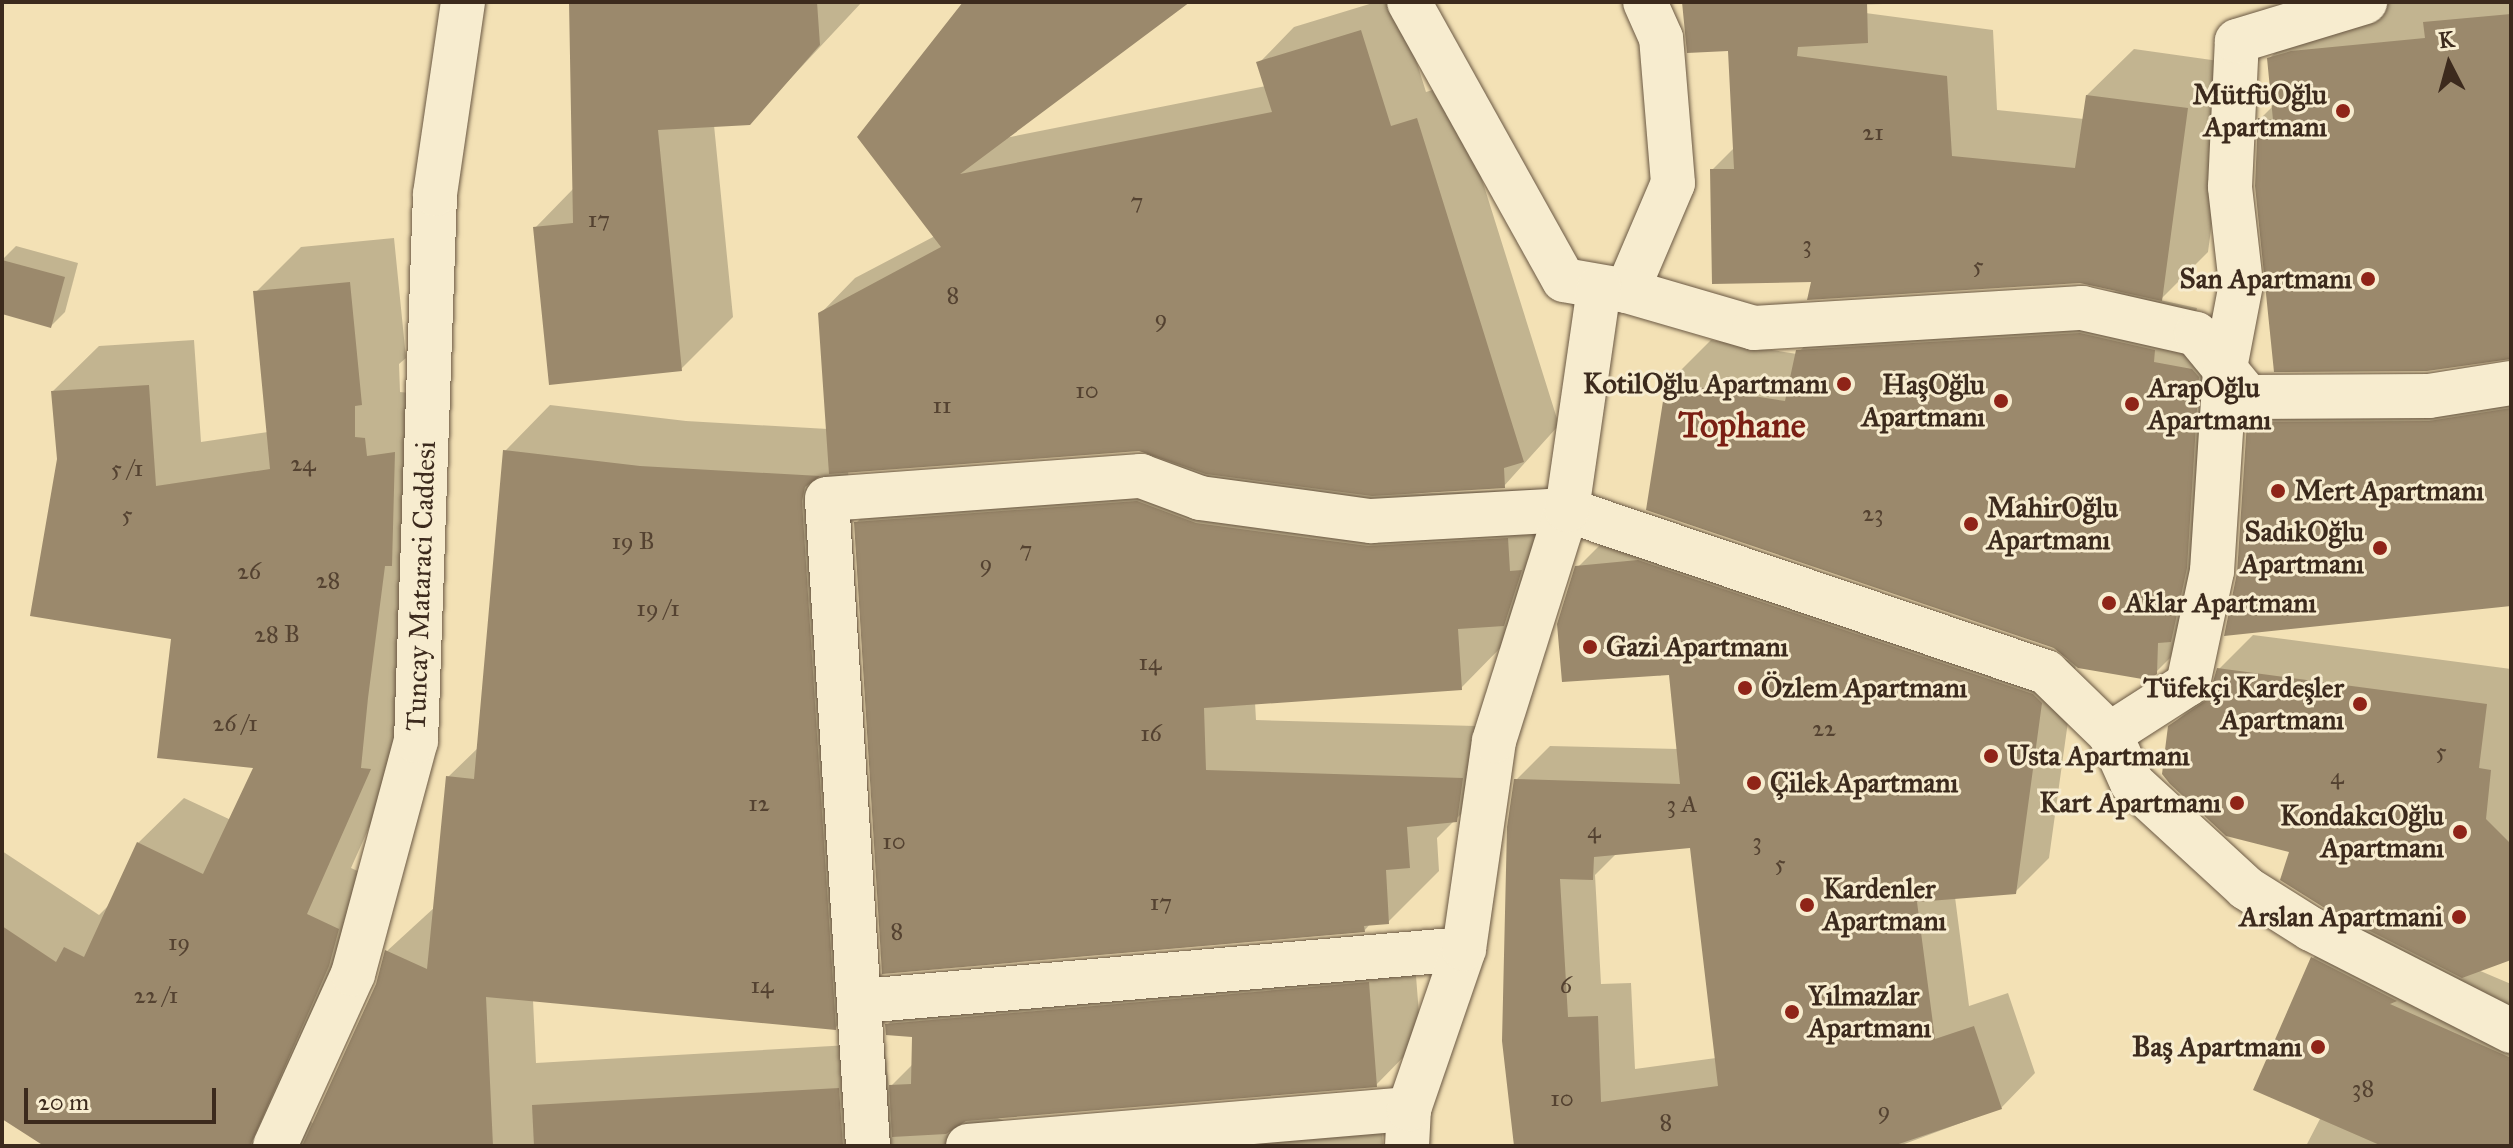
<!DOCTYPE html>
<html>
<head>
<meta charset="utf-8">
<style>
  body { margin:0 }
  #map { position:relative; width:2513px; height:1148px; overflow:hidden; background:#f3e1b5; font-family:"IM FELL Great Primer",serif }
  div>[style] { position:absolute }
  .shadow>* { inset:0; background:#0003 }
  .building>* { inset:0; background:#9b896c }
  .roads { filter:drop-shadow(0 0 2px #6a5843) drop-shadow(0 0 2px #6a5843) }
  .minor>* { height:44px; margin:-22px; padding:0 22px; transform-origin:22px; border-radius:22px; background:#f7eccf }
  .dots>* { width:22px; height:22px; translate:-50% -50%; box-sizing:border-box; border:4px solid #f7eccf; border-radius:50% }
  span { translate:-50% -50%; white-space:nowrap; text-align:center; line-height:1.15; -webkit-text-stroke:6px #f7eccf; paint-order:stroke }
  .number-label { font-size:24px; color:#544231 }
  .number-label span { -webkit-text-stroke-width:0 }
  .poi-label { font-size:28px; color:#3c2a1d; font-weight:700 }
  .right { translate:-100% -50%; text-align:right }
  .left { translate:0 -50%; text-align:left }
  .street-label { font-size:28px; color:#3c2a1d }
  .district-label { font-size:36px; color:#7a1f14; font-weight:700 }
  .frame { position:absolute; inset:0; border:4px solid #3c2a1d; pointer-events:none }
  .north { position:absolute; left:2409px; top:24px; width:80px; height:80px; -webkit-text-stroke:6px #f7eccf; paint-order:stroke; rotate:354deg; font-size:22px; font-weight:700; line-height:32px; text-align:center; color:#3c2a1d }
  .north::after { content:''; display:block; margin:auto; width:28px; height:36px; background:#3c2a1d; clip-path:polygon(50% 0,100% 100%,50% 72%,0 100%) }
  .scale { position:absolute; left:24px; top:1088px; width:192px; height:36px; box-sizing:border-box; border:4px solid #3c2a1d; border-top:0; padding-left:10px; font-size:24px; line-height:28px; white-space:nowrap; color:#3c2a1d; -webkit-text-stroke:6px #f7eccf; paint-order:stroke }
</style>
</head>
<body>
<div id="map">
  <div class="shadow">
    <div style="clip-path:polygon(571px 2px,862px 2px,749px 123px,714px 125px,733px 317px,681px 369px,535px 228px,574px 188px)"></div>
    <div style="clip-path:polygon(965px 2px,1187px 2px,1005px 138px,1266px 86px,1259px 63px,1294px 27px,1376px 2px,1398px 2px,1426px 92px,1452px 84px,1559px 425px,1504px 486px,1408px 494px,1558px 488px,1512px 636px,1461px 688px,1255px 702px,1256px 720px,1513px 727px,1507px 768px,1437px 838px,1439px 871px,1388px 922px,1371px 923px,1364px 931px,856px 523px,907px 472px,1154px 454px,1140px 449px,848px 470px,880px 983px,835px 1028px,533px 1000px,536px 1063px,884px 1043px,889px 1088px,913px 1064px,914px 1035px,887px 1025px,933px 979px,1413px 938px,1421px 1039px,1376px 1085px,995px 1117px,1016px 1126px,1380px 1096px,1383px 1146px,48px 1146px,2px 1116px,2px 851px,99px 915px,111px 903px,138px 843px,184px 798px,231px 820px,256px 767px,59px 459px,53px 391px,99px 346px,194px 340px,201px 442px,268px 432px,256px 292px,301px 247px,394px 238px,406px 358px,399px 364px,400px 392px,410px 393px,415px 724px,351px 868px,384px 883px,299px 1114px,314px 1124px,378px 985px,387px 951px,435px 907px,448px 777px,479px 747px,505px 451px,550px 405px,686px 421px,828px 429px,820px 314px,855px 278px,935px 236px)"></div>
    <div style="clip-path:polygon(evenodd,1685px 2px,1964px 2px,1843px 5px,1843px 10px,1993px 30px,1997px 110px,2084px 119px,2087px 95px,2134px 49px,2233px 63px,2208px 252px,2160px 300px,2197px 308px,2195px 320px,2235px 327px,2199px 629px,2156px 672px,2076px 664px,2049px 858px,2015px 892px,1955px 897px,1969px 1006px,2008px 993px,2035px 1073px,2001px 1108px,1899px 1146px,1518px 1146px,1516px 780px,1550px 746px,1678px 749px,1670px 673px,1577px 568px,1612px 533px,1673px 527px,2074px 662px,1668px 383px,1711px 340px,1797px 354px,1841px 308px,2122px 291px,2081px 281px,1813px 280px,1712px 170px,1735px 147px,1730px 49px,1685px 2px,1691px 846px,1716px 1058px,1635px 1069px,1631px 983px,1601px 984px,1595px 875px,1617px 853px,1691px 846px)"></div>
    <div style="clip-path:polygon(2347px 2px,2511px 2px,2511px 357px,2260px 119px,2274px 105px,2269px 59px,2315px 12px)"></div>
    <div style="clip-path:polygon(16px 246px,78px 263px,65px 312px,51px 326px,2px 312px,2px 260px)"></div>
    <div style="clip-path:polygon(2511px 370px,2511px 604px,2239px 573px,2249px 423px,2295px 376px,2480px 375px)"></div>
    <div style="clip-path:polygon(2253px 635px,2511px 669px,2511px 958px,2478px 970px,2511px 984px,2511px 1146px,2306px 1146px,2321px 1117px,2313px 958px,2354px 918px,2170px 727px,2214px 686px,2219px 669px)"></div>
  </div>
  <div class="building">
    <div style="clip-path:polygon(569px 2px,817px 2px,820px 45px,750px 125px,658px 130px,682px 371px,549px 385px,533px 227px,573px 223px)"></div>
    <div style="clip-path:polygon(963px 2px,1190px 2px,960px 174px,1272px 112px,1256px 62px,1361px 30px,1391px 126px,1417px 118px,1524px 462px,1504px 468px,1505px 488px,1372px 496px,1206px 474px,1139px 451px,829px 474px,818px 313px,941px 247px,857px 137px)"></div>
    <div style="clip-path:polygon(1682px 2px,1867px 2px,1868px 43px,1798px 47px,1797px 56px,1947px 76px,1952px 156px,2075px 168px,2086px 95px,2188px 108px,2162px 301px,2080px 283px,1807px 300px,1811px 282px,1712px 284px,1710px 169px,1734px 169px,1728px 51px,1687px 53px)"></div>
    <div style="clip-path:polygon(2511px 14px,2511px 359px,2427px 371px,2274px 372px,2255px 186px,2258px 118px,2273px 120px,2267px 58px,2291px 51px,2425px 38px,2423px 22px)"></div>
    <div style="clip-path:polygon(2px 260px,65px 277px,51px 328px,2px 314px)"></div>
    <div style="clip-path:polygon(350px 282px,362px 405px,355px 406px,355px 437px,365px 438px,367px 456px,395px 452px,392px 566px,385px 566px,368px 698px,361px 768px,371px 769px,307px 914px,339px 929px,329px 966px,250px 1146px,44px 1146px,2px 1119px,2px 926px,56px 962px,64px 947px,84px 957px,137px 842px,203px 874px,253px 768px,157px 758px,171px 639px,30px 616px,57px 459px,51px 391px,149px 385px,156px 486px,270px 469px,253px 291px)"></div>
    <div style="clip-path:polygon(2080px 333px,2155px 350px,2154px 362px,2192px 369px,2199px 377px,2187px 568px,2171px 642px,2158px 643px,2157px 674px,2148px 680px,2078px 668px,2054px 648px,1646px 510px,1666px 382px,1785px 401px,1796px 350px)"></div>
    <div style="clip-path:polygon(2511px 408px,2511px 606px,2224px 636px,2237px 573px,2247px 422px,2429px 421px)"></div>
    <div style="clip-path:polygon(503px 450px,640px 466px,820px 476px,805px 487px,802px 501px,836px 1030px,486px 997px,493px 1146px,302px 1146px,376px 984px,385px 950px,427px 969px,446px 776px,474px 779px)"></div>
    <div style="clip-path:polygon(1137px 501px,1196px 523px,1368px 546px,1508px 538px,1510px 571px,1522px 570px,1504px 626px,1458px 629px,1462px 690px,1204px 708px,1206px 770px,1463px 778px,1457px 822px,1407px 827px,1410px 868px,1386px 870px,1389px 924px,1364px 926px,1365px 932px,882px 974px,854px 522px)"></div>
    <div style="clip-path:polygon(evenodd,1638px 560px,2033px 694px,2042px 703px,2016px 894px,1917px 902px,1935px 1039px,1974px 1026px,2002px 1109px,1893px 1146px,1514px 1146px,1502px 1041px,1507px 827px,1514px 779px,1680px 784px,1669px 675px,1562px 682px,1557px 624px,1575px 566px,1638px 560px,1690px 848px,1718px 1086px,1601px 1102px,1598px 1016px,1568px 1017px,1560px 879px,1593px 880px,1594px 857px,1690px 848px)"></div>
    <div style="clip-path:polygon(2217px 668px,2487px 704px,2479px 768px,2491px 770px,2486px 819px,2511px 844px,2511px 960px,2462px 978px,2323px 907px,2280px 880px,2289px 852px,2226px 836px,2170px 784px,2162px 774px,2168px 726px,2208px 699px)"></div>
    <div style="clip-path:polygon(2311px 957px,2397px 1001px,2390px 1004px,2511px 1058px,2511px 1146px,2382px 1146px,2253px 1090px)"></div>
    <div style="clip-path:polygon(1369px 982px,1377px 1087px,966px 1121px,946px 1134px,892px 1137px,889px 1085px,911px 1084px,912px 1037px,886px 1035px,885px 1024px)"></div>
    <div style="clip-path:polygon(839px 1088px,843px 1146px,534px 1146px,532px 1105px)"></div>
  </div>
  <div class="roads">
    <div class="minor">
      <div style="left:1409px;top:2px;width:318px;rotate:60.9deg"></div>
      <div style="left:1564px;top:280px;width:64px;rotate:9.9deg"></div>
      <div style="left:1627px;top:291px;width:117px;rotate:-66.9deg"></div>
      <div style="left:1673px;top:183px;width:145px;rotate:-94.7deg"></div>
      <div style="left:1661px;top:38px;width:39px;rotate:-114deg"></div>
      <div style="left:1627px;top:291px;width:132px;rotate:16.2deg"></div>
      <div style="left:1754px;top:328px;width:329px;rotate:-3.5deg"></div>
      <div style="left:2082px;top:308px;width:117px;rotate:12.8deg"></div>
      <div style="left:2196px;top:334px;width:82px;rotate:50.5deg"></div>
      <div style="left:2248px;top:397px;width:181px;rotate:-0.3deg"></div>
      <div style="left:2429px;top:396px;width:83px;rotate:-9deg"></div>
      <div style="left:2110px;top:734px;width:93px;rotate:-32.7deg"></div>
      <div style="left:2188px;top:684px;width:116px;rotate:-78deg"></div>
      <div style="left:2212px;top:571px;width:203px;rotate:-86.3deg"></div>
      <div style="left:2225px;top:368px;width:86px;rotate:-79.2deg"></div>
      <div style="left:2241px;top:284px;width:98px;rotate:-96.5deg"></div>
      <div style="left:2230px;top:187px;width:146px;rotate:-87.3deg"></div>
      <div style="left:2237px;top:41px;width:134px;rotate:-16.9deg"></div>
      <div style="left:862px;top:1001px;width:604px;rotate:-4.94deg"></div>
      <div style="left:275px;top:1146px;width:189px;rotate:-65.6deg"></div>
      <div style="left:353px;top:974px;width:241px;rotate:-74.9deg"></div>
      <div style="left:416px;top:741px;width:547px;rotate:-88.01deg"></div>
      <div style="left:435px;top:194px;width:194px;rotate:-81.7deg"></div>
      <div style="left:868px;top:1146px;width:648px;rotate:-93.63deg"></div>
      <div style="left:827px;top:499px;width:315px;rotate:-4.2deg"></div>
      <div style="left:1141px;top:476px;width:63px;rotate:20.4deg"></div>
      <div style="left:1200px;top:498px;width:173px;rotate:7.7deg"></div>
      <div style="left:1371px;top:521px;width:196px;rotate:-3.2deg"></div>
      <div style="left:1567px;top:510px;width:506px;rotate:18.69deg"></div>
      <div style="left:2046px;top:672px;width:89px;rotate:44.1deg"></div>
      <div style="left:2110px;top:734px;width:54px;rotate:65.8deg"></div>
      <div style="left:2132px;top:783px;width:155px;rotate:42.6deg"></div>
      <div style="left:2246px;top:888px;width:77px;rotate:32.2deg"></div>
      <div style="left:2311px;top:929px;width:225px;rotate:27deg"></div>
      <div style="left:968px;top:1146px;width:443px;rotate:-4.8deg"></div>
      <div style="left:1407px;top:1146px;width:37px;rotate:-87deg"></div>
      <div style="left:1409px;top:1109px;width:169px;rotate:-71deg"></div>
      <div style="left:1464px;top:949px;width:210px;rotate:-81.8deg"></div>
      <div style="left:1494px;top:741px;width:242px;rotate:-72.5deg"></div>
      <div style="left:1567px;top:510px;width:225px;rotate:-81.8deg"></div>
    </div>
  </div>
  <div class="dots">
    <div style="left:2343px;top:111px;background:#8f2418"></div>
    <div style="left:2368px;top:279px;background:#8f2418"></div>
    <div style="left:1844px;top:384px;background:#8f2418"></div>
    <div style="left:2001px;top:401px;background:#8f2418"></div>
    <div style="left:2132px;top:404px;background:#8f2418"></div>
    <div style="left:2278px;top:491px;background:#8f2418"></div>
    <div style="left:1971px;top:524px;background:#8f2418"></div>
    <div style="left:2380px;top:548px;background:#8f2418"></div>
    <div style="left:2109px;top:603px;background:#8f2418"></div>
    <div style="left:1590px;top:647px;background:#8f2418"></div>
    <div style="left:1745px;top:688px;background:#8f2418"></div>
    <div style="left:2360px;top:704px;background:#8f2418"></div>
    <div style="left:1991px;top:756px;background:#8f2418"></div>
    <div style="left:1754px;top:783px;background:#8f2418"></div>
    <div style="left:2237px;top:803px;background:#8f2418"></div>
    <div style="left:2460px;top:832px;background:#8f2418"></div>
    <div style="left:1807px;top:905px;background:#8f2418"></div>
    <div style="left:2459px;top:917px;background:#8f2418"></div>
    <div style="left:1792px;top:1012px;background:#8f2418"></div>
    <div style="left:2318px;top:1047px;background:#8f2418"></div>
  </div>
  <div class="number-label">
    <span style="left:1873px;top:133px">21</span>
    <span style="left:1137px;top:202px">7</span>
    <span style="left:599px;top:220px">17</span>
    <span style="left:1807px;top:245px">3</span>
    <span style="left:1978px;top:266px">5</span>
    <span style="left:953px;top:296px">8</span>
    <span style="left:1161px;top:319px">9</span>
    <span style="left:1087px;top:391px">10</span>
    <span style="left:942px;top:406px">11</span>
    <span style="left:303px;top:464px">24</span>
    <span style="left:127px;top:469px">5 /1</span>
    <span style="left:1873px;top:514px">23</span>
    <span style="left:127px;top:515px">5</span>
    <span style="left:633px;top:542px">19 B</span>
    <span style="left:1026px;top:550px">7</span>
    <span style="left:986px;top:564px">9</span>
    <span style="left:249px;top:572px">26</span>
    <span style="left:328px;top:581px">28</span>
    <span style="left:658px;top:609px">19 /1</span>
    <span style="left:277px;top:635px">28 B</span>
    <span style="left:1150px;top:663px">14</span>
    <span style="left:235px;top:724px">26 /1</span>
    <span style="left:1824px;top:729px">22</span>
    <span style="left:1151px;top:734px">16</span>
    <span style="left:2441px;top:752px">5</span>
    <span style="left:2337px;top:777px">4</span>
    <span style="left:759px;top:804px">12</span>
    <span style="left:1682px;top:805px">3 A</span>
    <span style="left:1594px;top:831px">4</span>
    <span style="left:894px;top:842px">10</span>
    <span style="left:1757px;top:842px">3</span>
    <span style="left:1780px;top:864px">5</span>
    <span style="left:1161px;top:903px">17</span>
    <span style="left:897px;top:932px">8</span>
    <span style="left:179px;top:943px">19</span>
    <span style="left:762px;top:986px">14</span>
    <span style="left:1566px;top:986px">6</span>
    <span style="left:156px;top:996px">22 /1</span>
    <span style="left:2363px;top:1089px">38</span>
    <span style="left:1562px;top:1099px">10</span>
    <span style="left:1884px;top:1111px">9</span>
    <span style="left:1666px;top:1123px">8</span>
  </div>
  <div class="poi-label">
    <span class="right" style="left:2327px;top:111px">MütfüOğlu<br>Apartmanı</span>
    <span class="right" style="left:2352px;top:279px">San Apartmanı</span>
    <span class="right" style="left:1828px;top:384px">KotilOğlu Apartmanı</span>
    <span class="right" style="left:1985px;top:401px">HaşOğlu<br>Apartmanı</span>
    <span class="left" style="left:2148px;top:404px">ArapOğlu<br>Apartmanı</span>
    <span class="left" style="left:2294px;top:491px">Mert Apartmanı</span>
    <span class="left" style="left:1987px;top:524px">MahirOğlu<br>Apartmanı</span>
    <span class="right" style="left:2364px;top:548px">SadıkOğlu<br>Apartmanı</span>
    <span class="left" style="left:2125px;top:603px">Aklar Apartmanı</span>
    <span class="left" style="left:1606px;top:647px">Gazi Apartmanı</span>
    <span class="left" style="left:1761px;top:688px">Özlem Apartmanı</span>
    <span class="right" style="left:2344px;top:704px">Tüfekçi Kardeşler<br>Apartmanı</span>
    <span class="left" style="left:2007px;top:756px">Usta Apartmanı</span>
    <span class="left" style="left:1770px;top:783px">Çilek Apartmanı</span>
    <span class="right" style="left:2221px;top:803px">Kart Apartmanı</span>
    <span class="right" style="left:2444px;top:832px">KondakcıOğlu<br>Apartmanı</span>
    <span class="left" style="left:1823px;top:905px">Kardenler<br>Apartmanı</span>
    <span class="right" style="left:2443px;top:917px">Arslan Apartmani</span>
    <span class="left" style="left:1808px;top:1012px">Yılmazlar<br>Apartmanı</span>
    <span class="right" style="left:2302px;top:1047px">Baş Apartmanı</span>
  </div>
  <div class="street-label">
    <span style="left:421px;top:586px;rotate:-88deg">Tuncay Mataraci Caddesi</span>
  </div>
  <div class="district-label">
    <span style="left:1742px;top:426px">Tophane</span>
  </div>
  <div class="frame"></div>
  <div class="north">K</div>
  <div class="scale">20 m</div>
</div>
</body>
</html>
